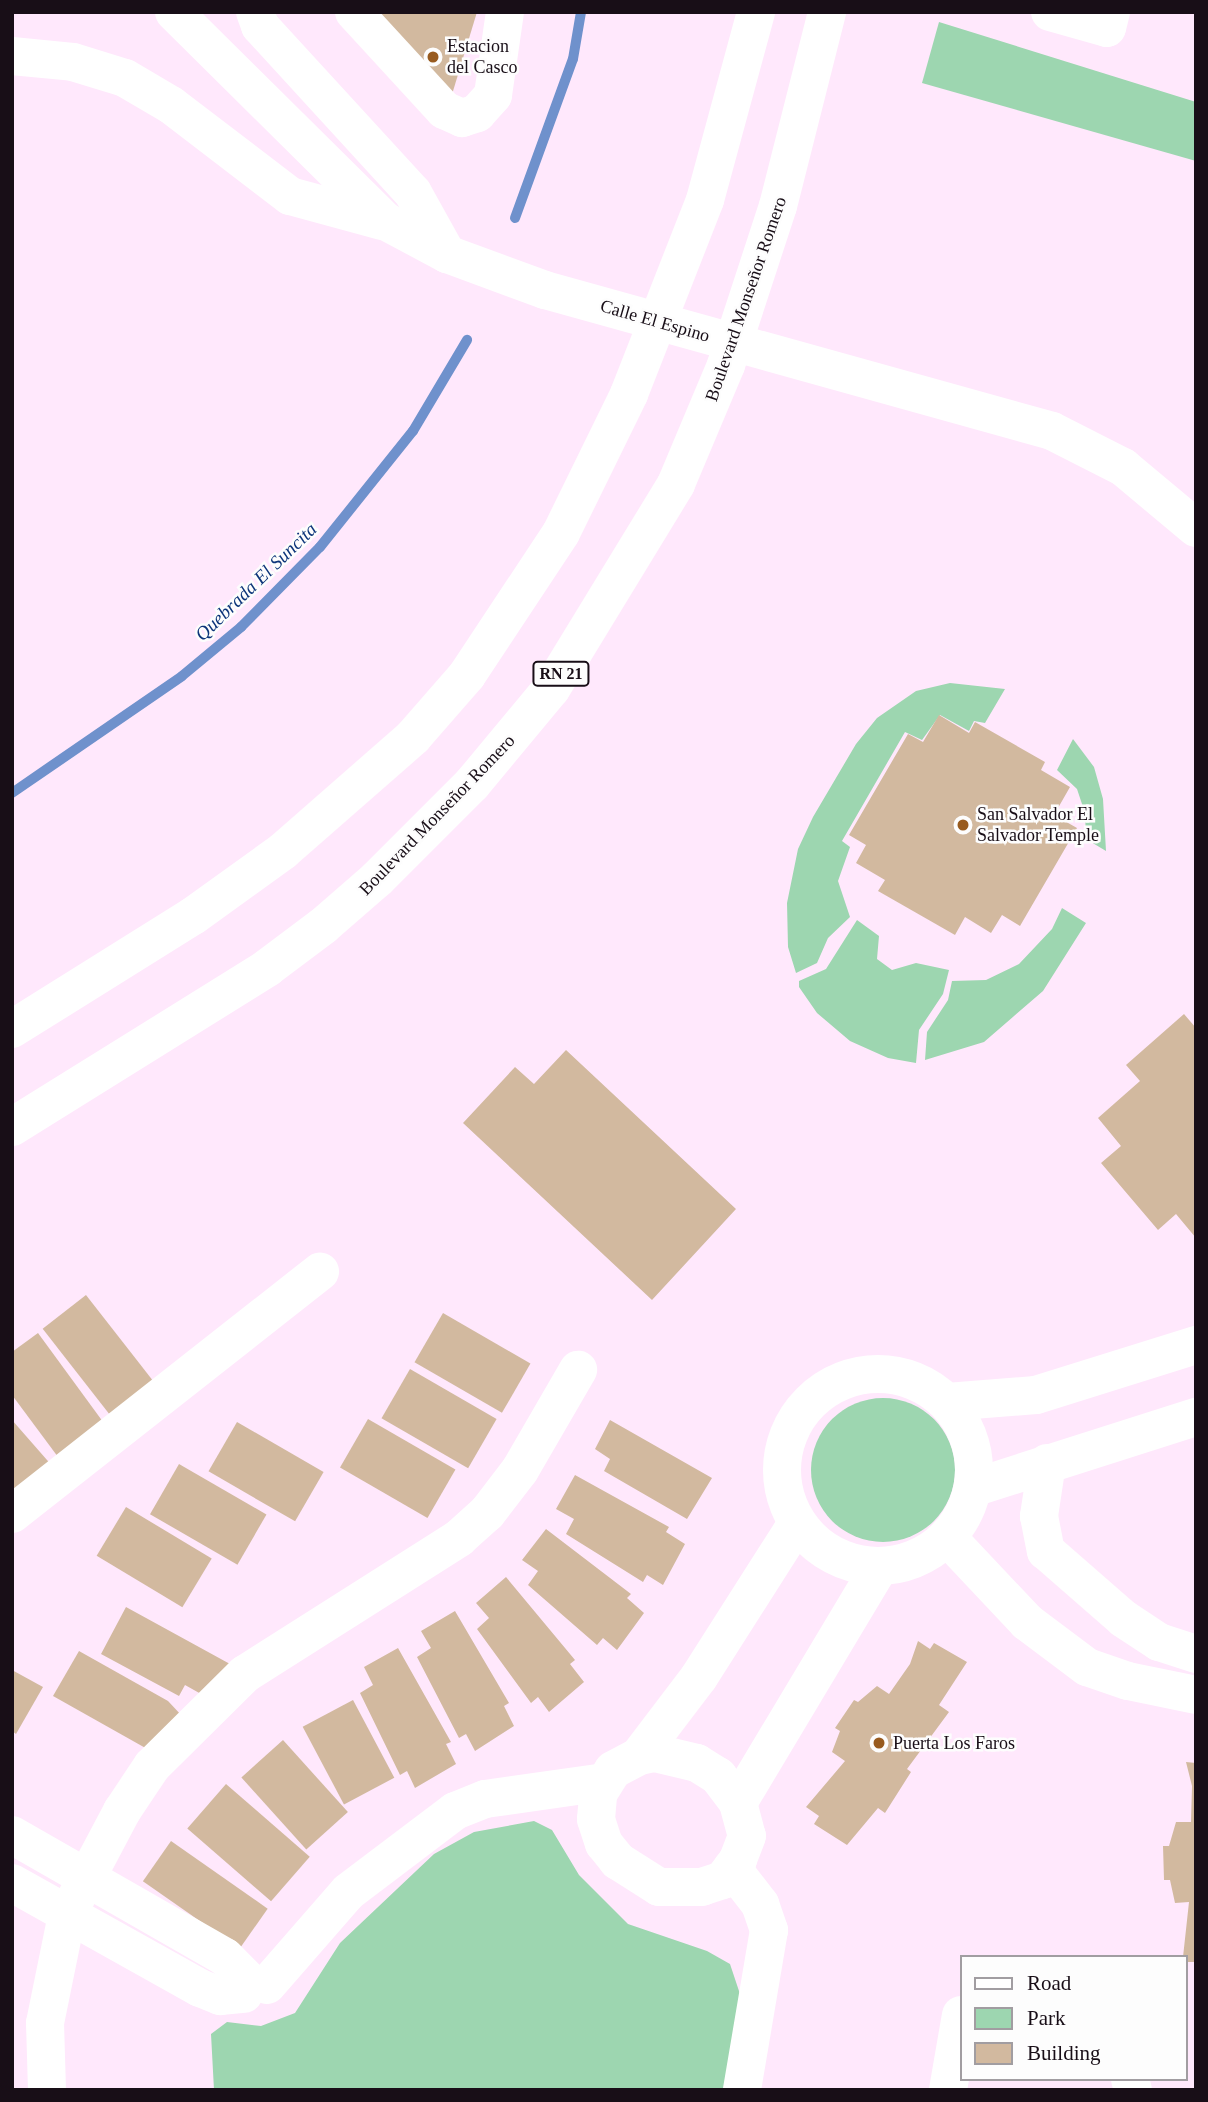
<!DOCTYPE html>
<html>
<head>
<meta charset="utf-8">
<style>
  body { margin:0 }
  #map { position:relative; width:1208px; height:2102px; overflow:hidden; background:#ffe8fc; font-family:Georgia,serif }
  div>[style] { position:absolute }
  .green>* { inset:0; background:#9dd6b0 }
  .round { border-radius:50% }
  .stream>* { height:10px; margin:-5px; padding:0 5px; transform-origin:5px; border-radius:5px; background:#6f91cc }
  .building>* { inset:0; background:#d2b99f; transform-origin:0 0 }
  .minor>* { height:38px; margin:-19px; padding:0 19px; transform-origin:19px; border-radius:19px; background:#fff }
  .minor>.ring { margin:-19px; padding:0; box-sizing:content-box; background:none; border:38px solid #fff; border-radius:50% }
  .highway>* { height:38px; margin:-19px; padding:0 19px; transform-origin:19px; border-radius:19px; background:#fff }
  .dots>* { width:19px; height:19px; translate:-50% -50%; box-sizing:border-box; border:4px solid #fdfdfd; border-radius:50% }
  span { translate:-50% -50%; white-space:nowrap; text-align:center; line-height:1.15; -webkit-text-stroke:5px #fdfdfd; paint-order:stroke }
  .shield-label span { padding:2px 5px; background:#fdfdfd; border:2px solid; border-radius:5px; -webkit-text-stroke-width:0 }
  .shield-label { font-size:16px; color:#180e17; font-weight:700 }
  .poi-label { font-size:18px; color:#180e17 }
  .left { translate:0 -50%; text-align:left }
  .street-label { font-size:18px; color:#180e17 }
  .water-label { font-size:19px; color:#0d357a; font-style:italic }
  .frame { position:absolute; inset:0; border:14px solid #180e17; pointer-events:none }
  .legend { position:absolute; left:960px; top:1955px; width:228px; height:126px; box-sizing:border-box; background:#fdfdfd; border:2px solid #a19da1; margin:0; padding:9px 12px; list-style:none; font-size:21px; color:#180e17 }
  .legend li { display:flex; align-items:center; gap:14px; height:35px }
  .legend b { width:35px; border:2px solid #a19da1 }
</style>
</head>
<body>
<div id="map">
  <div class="green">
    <div style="clip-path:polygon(939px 22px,1196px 102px,1196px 161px,922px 83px)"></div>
    <div style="clip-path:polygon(950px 683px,1005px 689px,985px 723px,974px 721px,969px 731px,940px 715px,922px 740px,905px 732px,842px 841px,850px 847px,838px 881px,850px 917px,828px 938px,817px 963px,796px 973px,788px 947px,787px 903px,798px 849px,813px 817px,856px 744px,877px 718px,916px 691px)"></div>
    <div style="clip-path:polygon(1073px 739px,1094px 767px,1103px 799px,1106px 851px,1086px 839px,1085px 813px,1077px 789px,1057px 770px)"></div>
    <div style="clip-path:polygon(1062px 908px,1086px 923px,1043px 991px,984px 1042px,925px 1060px,927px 1032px,948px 1000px,952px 981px,986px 980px,1019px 964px,1052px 929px)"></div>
    <div style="clip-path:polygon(857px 920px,879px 936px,877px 959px,892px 970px,916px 963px,949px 970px,943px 994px,919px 1030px,916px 1063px,888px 1058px,850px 1041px,817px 1013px,799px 987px,799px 981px,826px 969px)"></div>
    <div class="round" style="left:811px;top:1398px;width:144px;height:144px"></div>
    <div style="clip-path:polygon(534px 1821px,552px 1830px,579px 1875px,628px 1924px,707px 1951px,730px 1964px,743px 2003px,724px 2090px,214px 2090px,211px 2034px,227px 2022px,261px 2026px,295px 2013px,340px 1943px,434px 1854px,474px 1832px)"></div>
  </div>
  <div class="stream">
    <div style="left:515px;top:218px;width:169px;rotate:-70deg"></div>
    <div style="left:573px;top:59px;width:48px;rotate:-80.3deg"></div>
    <div style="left:12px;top:793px;width:206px;rotate:-34.5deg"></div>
    <div style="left:182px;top:676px;width:77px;rotate:-39.7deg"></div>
    <div style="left:241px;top:627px;width:112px;rotate:-45.4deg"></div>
    <div style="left:320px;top:547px;width:149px;rotate:-51.3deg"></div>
    <div style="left:413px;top:431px;width:106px;rotate:-59.3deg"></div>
  </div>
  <div class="building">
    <div style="clip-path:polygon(358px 12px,477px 12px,450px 101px)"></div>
    <div style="clip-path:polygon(939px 715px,969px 733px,975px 722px,1045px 762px,1041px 770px,1070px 787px,1054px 815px,1077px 828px,1020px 926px,1002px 915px,991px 933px,965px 917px,955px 935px,878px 891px,885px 880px,856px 863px,866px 845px,849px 835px,908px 734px,923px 742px)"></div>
    <div style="clip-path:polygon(1184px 1014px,1196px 1028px,1196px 1238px,1176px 1214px,1158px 1230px,1101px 1163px,1121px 1146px,1098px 1118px,1140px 1081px,1126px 1065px)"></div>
    <div style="clip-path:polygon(566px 1050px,736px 1209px,652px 1300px,463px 1123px,515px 1067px,534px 1084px)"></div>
    <div style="left:86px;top:1295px;width:117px;height:55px;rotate:52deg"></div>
    <div style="left:443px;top:1313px;width:101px;height:57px;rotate:30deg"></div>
    <div style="clip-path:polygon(38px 1333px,106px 1426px,61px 1461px,12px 1395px,12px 1352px)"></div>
    <div style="left:410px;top:1369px;width:100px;height:57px;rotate:30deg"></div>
    <div style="left:368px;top:1419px;width:101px;height:56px;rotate:30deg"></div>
    <div style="clip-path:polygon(12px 1420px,54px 1468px,12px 1505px)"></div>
    <div style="clip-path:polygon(610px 1420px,712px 1478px,687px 1519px,604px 1471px,610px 1459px,595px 1449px)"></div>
    <div style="left:237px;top:1422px;width:100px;height:57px;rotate:30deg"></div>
    <div style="left:179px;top:1464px;width:101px;height:58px;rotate:30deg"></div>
    <div style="clip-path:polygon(575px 1475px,669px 1527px,666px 1532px,685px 1544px,663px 1585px,647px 1575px,643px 1582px,566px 1534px,574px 1519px,556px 1509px)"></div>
    <div style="left:126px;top:1507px;width:100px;height:57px;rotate:31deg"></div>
    <div style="clip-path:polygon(546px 1529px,631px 1594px,627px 1598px,644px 1613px,617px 1650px,603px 1638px,597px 1645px,528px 1585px,538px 1571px,522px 1560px)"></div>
    <div style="clip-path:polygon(506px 1577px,575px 1660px,570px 1664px,584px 1682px,549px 1712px,538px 1697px,531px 1703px,477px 1629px,489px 1618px,476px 1603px)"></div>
    <div style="clip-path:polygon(126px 1607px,230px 1664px,210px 1699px,185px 1685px,179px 1696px,101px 1654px)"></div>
    <div style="clip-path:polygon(455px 1611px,509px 1703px,504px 1706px,514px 1726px,475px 1751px,466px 1734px,459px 1738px,417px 1657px,431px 1648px,421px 1631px)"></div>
    <div style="clip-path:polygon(918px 1641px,930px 1649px,934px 1643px,967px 1662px,939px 1705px,949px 1712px,907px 1769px,911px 1772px,885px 1813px,878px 1808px,847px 1845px,814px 1824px,819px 1816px,806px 1807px,845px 1761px,832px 1752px,840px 1731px,835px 1728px,854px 1700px,858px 1702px,877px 1686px,889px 1694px,910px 1664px)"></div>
    <div style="clip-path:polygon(398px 1648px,451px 1742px,446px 1744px,456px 1764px,415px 1788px,407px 1771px,400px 1775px,360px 1693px,373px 1685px,364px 1667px)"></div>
    <div style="clip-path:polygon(79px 1651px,168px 1701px,183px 1717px,149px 1750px,53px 1696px)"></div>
    <div style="clip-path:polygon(12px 1670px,43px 1687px,16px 1734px,12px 1731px)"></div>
    <div style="left:353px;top:1700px;width:88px;height:57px;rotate:62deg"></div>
    <div style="left:283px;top:1740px;width:97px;height:56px;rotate:48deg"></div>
    <div style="clip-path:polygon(1186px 1762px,1196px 1763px,1196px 1962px,1185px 1962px,1183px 1957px,1189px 1902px,1175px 1903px,1170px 1880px,1164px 1880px,1163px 1846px,1169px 1846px,1176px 1822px,1191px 1822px,1192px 1786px)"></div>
    <div style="left:226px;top:1784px;width:111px;height:59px;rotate:41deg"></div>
    <div style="left:171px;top:1841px;width:118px;height:49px;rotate:35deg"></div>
  </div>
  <div class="minor">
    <div style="left:174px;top:12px;width:297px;rotate:44.7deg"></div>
    <div style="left:385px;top:221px;width:70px;rotate:28deg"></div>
    <div style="left:447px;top:254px;width:104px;rotate:20.2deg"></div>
    <div style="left:545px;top:290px;width:526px;rotate:15.54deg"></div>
    <div style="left:1052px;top:431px;width:80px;rotate:26.9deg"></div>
    <div style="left:1123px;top:467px;width:95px;rotate:39.9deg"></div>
    <div style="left:255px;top:12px;width:15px;rotate:70deg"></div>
    <div style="left:260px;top:26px;width:226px;rotate:47.5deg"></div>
    <div style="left:413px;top:193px;width:70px;rotate:60.9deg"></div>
    <div style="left:354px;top:12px;width:133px;rotate:47.4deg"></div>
    <div style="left:444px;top:110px;width:20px;rotate:24deg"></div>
    <div style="left:462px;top:118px;width:16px;rotate:-18deg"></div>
    <div style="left:477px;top:113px;width:24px;rotate:-48deg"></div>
    <div style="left:493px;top:95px;width:84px;rotate:-81.8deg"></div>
    <div style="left:1050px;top:12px;width:59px;rotate:15.7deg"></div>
    <div style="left:1107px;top:28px;width:16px;rotate:-76deg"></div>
    <div style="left:12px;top:56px;width:61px;rotate:5.6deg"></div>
    <div style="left:73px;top:62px;width:54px;rotate:17.1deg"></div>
    <div style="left:125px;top:78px;width:53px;rotate:30.4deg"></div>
    <div style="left:171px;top:105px;width:150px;rotate:37.4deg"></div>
    <div style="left:290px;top:196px;width:95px;rotate:15.2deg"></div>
    <div class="ring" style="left:782px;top:1374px;width:154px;height:154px"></div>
    <div style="left:947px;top:1402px;width:89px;rotate:-4.5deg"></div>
    <div style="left:1036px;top:1395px;width:168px;rotate:-17.4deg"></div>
    <div style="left:1047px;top:1463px;width:54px;rotate:98.6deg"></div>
    <div style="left:1039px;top:1516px;width:36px;rotate:79deg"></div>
    <div style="left:1046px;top:1551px;width:103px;rotate:41.1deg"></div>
    <div style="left:1124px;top:1619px;width:42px;rotate:33.3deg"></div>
    <div style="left:1159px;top:1642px;width:39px;rotate:18deg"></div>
    <div style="left:973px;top:1488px;width:234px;rotate:-17.7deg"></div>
    <div style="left:12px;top:1514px;width:392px;rotate:-38.2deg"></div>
    <div style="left:947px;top:1537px;width:117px;rotate:46.7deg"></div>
    <div style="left:1027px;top:1622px;width:75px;rotate:36.9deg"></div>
    <div style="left:1087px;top:1667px;width:43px;rotate:18.9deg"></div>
    <div style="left:1128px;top:1681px;width:69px;rotate:11.6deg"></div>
    <div style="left:655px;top:1753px;width:43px;rotate:13.4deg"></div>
    <div style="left:697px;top:1763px;width:25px;rotate:32deg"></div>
    <div style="left:718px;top:1776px;width:34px;rotate:53deg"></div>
    <div style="left:738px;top:1803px;width:34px;rotate:75deg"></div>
    <div style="left:747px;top:1836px;width:26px;rotate:111deg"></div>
    <div style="left:738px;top:1860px;width:25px;rotate:127deg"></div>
    <div style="left:723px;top:1880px;width:22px;rotate:162deg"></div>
    <div style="left:702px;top:1887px;width:43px;rotate:180deg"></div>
    <div style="left:659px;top:1887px;width:49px;rotate:-147.6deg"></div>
    <div style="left:618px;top:1861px;width:22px;rotate:-129deg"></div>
    <div style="left:604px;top:1844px;width:26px;rotate:-108deg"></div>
    <div style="left:596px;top:1819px;width:25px;rotate:-85deg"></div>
    <div style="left:598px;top:1794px;width:28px;rotate:-58deg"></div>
    <div style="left:613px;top:1770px;width:30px;rotate:-28deg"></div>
    <div style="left:639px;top:1756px;width:16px;rotate:-11deg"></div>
    <div style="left:639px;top:1756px;width:99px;rotate:-52.8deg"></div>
    <div style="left:699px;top:1677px;width:183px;rotate:-57.5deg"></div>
    <div style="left:738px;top:1803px;width:276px;rotate:-59.1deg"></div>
    <div style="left:12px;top:1835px;width:245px;rotate:29.8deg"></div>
    <div style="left:225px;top:1957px;width:33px;rotate:45deg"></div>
    <div style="left:732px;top:1868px;width:46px;rotate:52.1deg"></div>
    <div style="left:760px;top:1904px;width:28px;rotate:71deg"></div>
    <div style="left:769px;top:1930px;width:162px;rotate:99.6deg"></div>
    <div style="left:12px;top:1883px;width:215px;rotate:29.2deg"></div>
    <div style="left:200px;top:1988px;width:22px;rotate:22deg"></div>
    <div style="left:220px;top:1996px;width:24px;rotate:-5deg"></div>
    <div style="left:267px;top:1985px;width:123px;rotate:-48.9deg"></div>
    <div style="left:348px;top:1892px;width:134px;rotate:-37.1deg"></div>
    <div style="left:455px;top:1811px;width:32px;rotate:-22deg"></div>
    <div style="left:485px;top:1799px;width:121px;rotate:-8.1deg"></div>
    <div style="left:1130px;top:2079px;width:11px;rotate:75deg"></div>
    <div style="left:47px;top:2090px;width:67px;rotate:-91.7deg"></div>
    <div style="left:45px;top:2023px;width:110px;rotate:-78.5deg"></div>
    <div style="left:67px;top:1915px;width:118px;rotate:-62.1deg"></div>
    <div style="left:122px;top:1811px;width:54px;rotate:-56.3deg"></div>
    <div style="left:152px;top:1766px;width:131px;rotate:-44.7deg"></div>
    <div style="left:245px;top:1674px;width:254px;rotate:-32.4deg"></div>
    <div style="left:459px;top:1538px;width:38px;rotate:-42deg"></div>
    <div style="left:487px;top:1513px;width:54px;rotate:-52.5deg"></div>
    <div style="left:520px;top:1470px;width:116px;rotate:-59.9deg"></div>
    <div style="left:948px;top:2090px;width:76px;rotate:-80.2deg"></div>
  </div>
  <div class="highway">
    <div style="left:12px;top:1029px;width:213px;rotate:-32deg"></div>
    <div style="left:193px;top:916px;width:111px;rotate:-35.8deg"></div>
    <div style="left:283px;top:851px;width:173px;rotate:-41.2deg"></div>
    <div style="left:413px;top:737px;width:82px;rotate:-48.9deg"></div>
    <div style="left:467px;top:675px;width:170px;rotate:-56.5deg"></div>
    <div style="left:561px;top:533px;width:155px;rotate:-63.9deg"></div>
    <div style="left:629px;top:394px;width:208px;rotate:-68.6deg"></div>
    <div style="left:705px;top:200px;width:195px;rotate:-74.8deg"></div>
    <div style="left:12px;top:1127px;width:301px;rotate:-31.9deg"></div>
    <div style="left:267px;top:968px;width:70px;rotate:-36.9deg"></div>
    <div style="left:323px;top:926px;width:72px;rotate:-41deg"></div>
    <div style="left:377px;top:879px;width:134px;rotate:-45deg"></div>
    <div style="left:472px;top:784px;width:124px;rotate:-50.3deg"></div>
    <div style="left:551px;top:689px;width:240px;rotate:-58.6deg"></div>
    <div style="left:676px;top:484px;width:129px;rotate:-67.2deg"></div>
    <div style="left:726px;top:365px;width:167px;rotate:-71.9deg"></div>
    <div style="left:778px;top:206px;width:200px;rotate:-75.8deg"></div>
  </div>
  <div class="dots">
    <div style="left:433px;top:57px;background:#985b1f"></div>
    <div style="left:963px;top:825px;background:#985b1f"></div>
    <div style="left:879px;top:1743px;background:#985b1f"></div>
  </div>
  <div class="shield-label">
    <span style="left:561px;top:674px">RN 21</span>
  </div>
  <div class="poi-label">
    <span class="left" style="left:447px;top:57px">Estacion<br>del Casco</span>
    <span class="left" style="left:977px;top:825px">San Salvador El<br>Salvador Temple</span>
    <span class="left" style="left:893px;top:1743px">Puerta Los Faros</span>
  </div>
  <div class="street-label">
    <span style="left:746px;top:299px;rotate:-71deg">Boulevard Monseñor Romero</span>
    <span style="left:655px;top:321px;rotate:16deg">Calle El Espino</span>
    <span style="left:437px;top:815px;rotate:-46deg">Boulevard Monseñor Romero</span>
  </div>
  <div class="water-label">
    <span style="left:256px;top:582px;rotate:-44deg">Quebrada El Suncita</span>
  </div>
  <div class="frame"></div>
  <ul class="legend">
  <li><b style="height:9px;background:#fff"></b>Road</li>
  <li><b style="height:19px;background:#9dd6b0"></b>Park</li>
  <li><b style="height:19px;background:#d2b99f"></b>Building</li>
  </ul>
</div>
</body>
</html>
